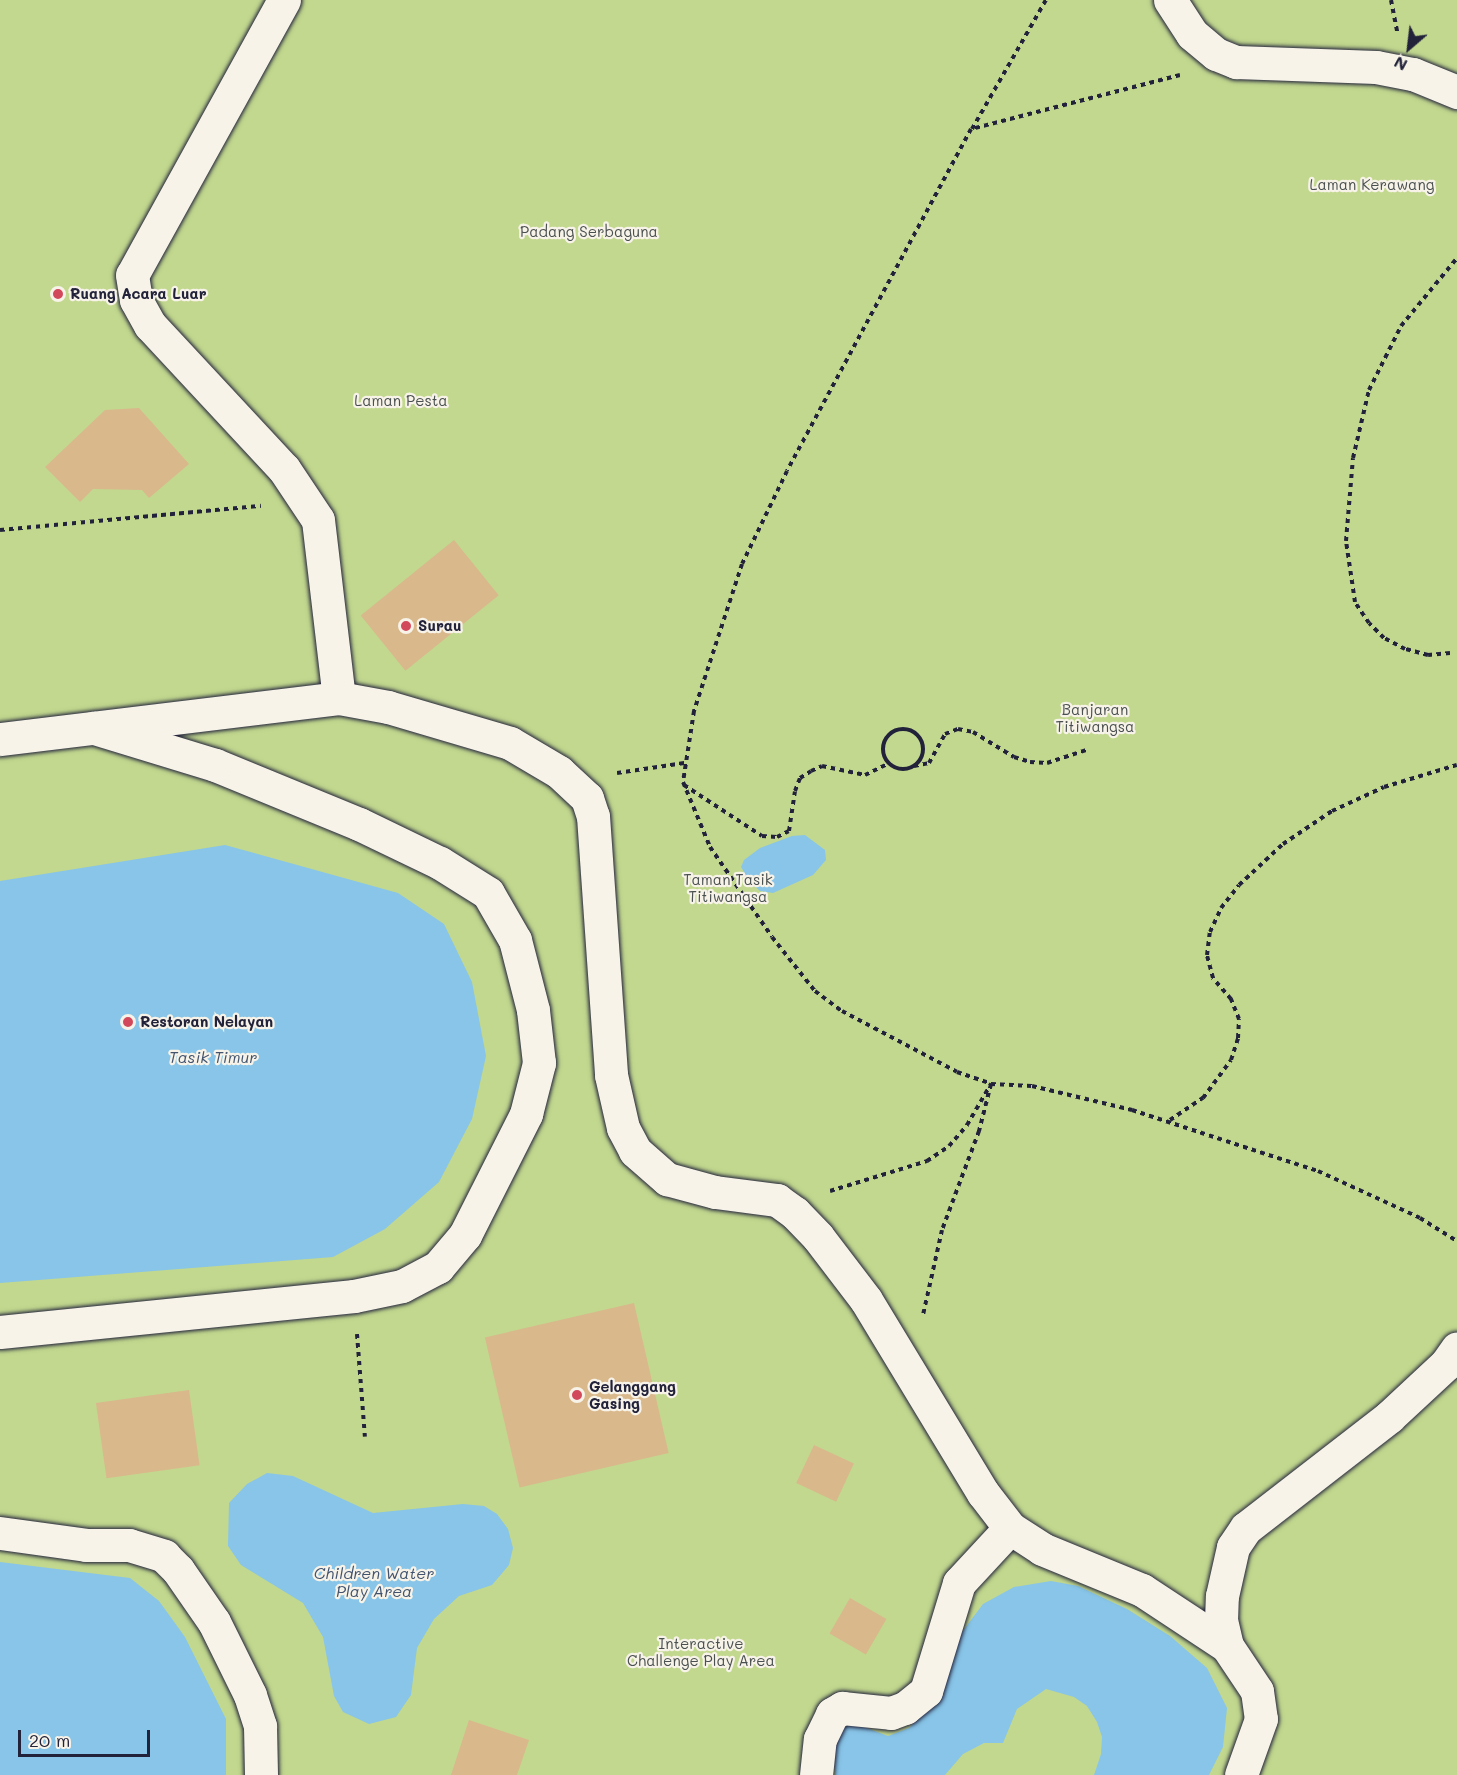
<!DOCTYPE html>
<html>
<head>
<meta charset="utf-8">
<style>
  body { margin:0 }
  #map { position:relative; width:1457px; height:1775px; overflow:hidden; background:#f7f3e8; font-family:Mali,sans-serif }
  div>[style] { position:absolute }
  .green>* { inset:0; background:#c2d88e; transform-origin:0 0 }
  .water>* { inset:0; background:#88c5e8 }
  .building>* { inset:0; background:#d9b88c; transform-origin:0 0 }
  .path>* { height:4px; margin-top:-2px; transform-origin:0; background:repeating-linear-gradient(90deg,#22223b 0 4.5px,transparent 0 9px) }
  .path>.ring { margin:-2px; padding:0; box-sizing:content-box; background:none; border:4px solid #22223b; border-radius:50% }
  .roads { filter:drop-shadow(0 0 2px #22223b) drop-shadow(0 0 2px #22223b) }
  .minor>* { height:33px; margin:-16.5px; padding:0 16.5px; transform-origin:16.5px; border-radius:16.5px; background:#f7f3e8 }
  .dots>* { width:16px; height:16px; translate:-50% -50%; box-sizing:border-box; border:3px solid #f7f3e8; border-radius:50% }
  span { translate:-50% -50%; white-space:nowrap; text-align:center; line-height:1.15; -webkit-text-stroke:4.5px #f7f3e8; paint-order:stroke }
  .park-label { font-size:15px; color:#4a5050 }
  .poi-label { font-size:15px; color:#22223b; font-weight:700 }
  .left { translate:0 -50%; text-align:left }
  .water-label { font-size:16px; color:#41536f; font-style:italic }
  .north { position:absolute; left:1379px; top:18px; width:60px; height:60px; -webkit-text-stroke:4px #f7f3e8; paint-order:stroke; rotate:208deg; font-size:16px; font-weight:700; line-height:24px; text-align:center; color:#22223b }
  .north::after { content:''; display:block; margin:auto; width:21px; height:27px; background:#22223b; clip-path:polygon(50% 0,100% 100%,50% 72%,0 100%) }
  .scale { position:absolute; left:18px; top:1730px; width:132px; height:27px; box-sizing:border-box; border:3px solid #22223b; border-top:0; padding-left:8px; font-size:18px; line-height:21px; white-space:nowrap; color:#22223b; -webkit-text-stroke:4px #f7f3e8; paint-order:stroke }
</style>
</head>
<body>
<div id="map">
  <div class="green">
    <div style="left:0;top:0;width:1457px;height:1775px"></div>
  </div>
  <div class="water">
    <div style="clip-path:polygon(805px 835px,825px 850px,826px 860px,813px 875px,773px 893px,760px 891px,750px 882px,741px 867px,744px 860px,760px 848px,792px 836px)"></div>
    <div style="clip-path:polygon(225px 845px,398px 893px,444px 924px,472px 982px,486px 1056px,472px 1119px,439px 1182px,385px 1229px,333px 1257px,0 1283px,0 881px)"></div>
    <div style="clip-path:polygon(267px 1473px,293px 1476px,373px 1513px,463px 1504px,484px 1506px,497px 1514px,508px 1529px,513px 1548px,509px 1565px,492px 1585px,459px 1596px,434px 1619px,417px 1648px,411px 1695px,396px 1717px,369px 1724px,343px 1712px,334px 1696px,323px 1637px,303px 1603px,241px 1565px,228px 1546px,229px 1503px,247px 1484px)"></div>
    <div style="clip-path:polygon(0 1562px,130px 1578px,159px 1601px,185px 1637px,226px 1719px,226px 1775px,0 1775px)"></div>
    <div style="clip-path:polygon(1051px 1581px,1078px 1586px,1127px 1609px,1170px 1636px,1207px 1668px,1227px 1708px,1223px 1747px,1209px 1775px,1094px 1775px,1101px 1754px,1102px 1737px,1097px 1722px,1087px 1706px,1074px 1697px,1046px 1689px,1017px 1709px,1003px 1743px,984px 1743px,963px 1754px,945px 1775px,835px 1775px,834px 1752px,842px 1727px,856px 1724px,888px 1736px,909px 1728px,938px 1698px,962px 1632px,983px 1604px,1014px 1587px)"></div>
  </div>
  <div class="building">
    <div style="clip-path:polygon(139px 408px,189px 464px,149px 498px,142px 490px,93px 489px,80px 502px,45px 467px,105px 410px)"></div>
    <div style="left:454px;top:540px;width:71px;height:120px;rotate:51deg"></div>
    <div style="left:634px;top:1303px;width:154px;height:153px;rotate:77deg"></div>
    <div style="left:189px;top:1390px;width:76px;height:94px;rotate:82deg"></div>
    <div style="left:814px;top:1445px;width:44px;height:42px;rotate:25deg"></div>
    <div style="left:850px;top:1598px;width:42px;height:41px;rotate:30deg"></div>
    <div style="clip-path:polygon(469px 1720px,529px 1740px,517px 1775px,451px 1775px)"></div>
  </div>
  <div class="path">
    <div style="left:1391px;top:0;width:33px;rotate:79deg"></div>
    <div style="left:1180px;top:75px;width:216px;rotate:165.5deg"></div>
    <div style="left:971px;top:129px;width:388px;rotate:118.3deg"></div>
    <div style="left:787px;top:471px;width:103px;rotate:115.8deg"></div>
    <div style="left:742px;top:564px;width:155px;rotate:108.1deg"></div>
    <div style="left:694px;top:711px;width:72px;rotate:98.8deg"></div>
    <div style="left:683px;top:782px;width:70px;rotate:67.4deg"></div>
    <div style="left:710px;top:847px;width:109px;rotate:55.4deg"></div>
    <div style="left:772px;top:937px;width:69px;rotate:51.5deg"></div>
    <div style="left:815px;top:991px;width:34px;rotate:37deg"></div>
    <div style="left:842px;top:1011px;width:130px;rotate:27.9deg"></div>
    <div style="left:957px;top:1072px;width:36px;rotate:19deg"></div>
    <div style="left:991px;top:1084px;width:41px;rotate:2.8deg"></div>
    <div style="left:1032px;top:1086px;width:103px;rotate:13.5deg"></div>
    <div style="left:1132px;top:1110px;width:196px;rotate:18.2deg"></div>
    <div style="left:1318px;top:1171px;width:112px;rotate:24.7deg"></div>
    <div style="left:1420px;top:1218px;width:44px;rotate:31.9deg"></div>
    <div style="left:972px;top:129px;width:149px;rotate:-60.2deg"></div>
    <div style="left:0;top:530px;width:262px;rotate:-5.3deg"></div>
    <div style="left:1450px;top:653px;width:22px;rotate:175deg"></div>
    <div style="left:1428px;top:655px;width:24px;rotate:-165deg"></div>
    <div style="left:1405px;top:649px;width:24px;rotate:-152deg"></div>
    <div style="left:1384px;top:638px;width:21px;rotate:-135deg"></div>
    <div style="left:1369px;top:623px;width:25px;rotate:-124deg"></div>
    <div style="left:1355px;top:602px;width:62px;rotate:-98.4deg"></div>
    <div style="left:1346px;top:541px;width:83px;rotate:-85.2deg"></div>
    <div style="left:1353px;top:458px;width:70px;rotate:-76.8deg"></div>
    <div style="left:1369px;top:390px;width:72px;rotate:-63.4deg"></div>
    <div style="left:1401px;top:326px;width:88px;rotate:-50.5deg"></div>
    <div class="ring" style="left:883px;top:729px;width:36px;height:36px"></div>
    <div style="left:914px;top:766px;width:15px;rotate:-11deg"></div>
    <div style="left:929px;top:763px;width:33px;rotate:-61deg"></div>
    <div style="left:945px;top:734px;width:14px;rotate:-21deg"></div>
    <div style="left:958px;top:729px;width:15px;rotate:11deg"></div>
    <div style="left:973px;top:732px;width:48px;rotate:31.4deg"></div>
    <div style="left:1014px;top:757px;width:17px;rotate:17deg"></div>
    <div style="left:1030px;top:762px;width:17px;rotate:3deg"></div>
    <div style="left:1047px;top:763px;width:41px;rotate:-18.4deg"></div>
    <div style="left:617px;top:773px;width:68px;rotate:-8.5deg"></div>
    <div style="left:684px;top:785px;width:93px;rotate:33.2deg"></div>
    <div style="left:762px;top:836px;width:15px;rotate:4deg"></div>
    <div style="left:777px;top:837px;width:13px;rotate:-27deg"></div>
    <div style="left:789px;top:831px;width:40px;rotate:-81.5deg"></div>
    <div style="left:795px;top:791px;width:14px;rotate:-69deg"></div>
    <div style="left:800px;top:778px;width:13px;rotate:-32deg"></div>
    <div style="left:811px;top:771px;width:12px;rotate:-24deg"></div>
    <div style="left:822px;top:766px;width:44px;rotate:11.8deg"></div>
    <div style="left:865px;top:775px;width:25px;rotate:-26deg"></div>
    <div style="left:1170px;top:1120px;width:40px;rotate:-34deg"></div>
    <div style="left:1203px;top:1098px;width:47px;rotate:-53.6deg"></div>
    <div style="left:1231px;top:1060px;width:23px;rotate:-72deg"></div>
    <div style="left:1238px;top:1038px;width:19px;rotate:-87deg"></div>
    <div style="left:1239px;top:1019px;width:22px;rotate:-112deg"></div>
    <div style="left:1231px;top:999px;width:28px;rotate:-131deg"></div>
    <div style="left:1213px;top:978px;width:24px;rotate:-105deg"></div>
    <div style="left:1207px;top:955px;width:23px;rotate:-83deg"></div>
    <div style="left:1210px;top:932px;width:26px;rotate:-65deg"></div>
    <div style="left:1221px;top:908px;width:29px;rotate:-52deg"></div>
    <div style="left:1239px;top:885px;width:60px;rotate:-43deg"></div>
    <div style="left:1283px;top:844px;width:59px;rotate:-34deg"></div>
    <div style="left:1332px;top:811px;width:57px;rotate:-24.8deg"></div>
    <div style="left:1384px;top:787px;width:76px;rotate:-16.8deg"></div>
    <div style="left:830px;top:1191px;width:102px;rotate:-17.2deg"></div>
    <div style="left:927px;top:1161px;width:27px;rotate:-34deg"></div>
    <div style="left:949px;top:1146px;width:28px;rotate:-49deg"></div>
    <div style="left:967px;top:1125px;width:48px;rotate:-59.7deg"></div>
    <div style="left:991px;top:1084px;width:49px;rotate:104.3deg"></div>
    <div style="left:979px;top:1131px;width:106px;rotate:110.5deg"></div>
    <div style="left:942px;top:1230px;width:87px;rotate:102.6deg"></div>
    <div style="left:357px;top:1334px;width:103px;rotate:85.6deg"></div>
  </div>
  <div class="roads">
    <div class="minor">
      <div style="left:284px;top:0;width:314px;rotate:118.9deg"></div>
      <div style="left:132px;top:275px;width:25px;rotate:81deg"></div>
      <div style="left:136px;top:300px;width:29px;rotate:61deg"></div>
      <div style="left:150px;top:325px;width:197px;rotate:47.1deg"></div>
      <div style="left:284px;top:469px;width:61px;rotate:56.3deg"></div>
      <div style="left:318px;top:520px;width:179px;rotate:83.3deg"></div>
      <div style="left:339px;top:698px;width:50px;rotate:10.4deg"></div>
      <div style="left:388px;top:707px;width:127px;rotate:16.4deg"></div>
      <div style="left:510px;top:743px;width:57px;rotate:30.6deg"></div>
      <div style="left:559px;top:772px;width:38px;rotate:43deg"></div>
      <div style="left:587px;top:798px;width:19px;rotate:72deg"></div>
      <div style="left:593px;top:816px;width:260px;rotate:86deg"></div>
      <div style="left:611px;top:1075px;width:54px;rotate:77.2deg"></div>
      <div style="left:623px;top:1128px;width:26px;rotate:62deg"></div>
      <div style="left:635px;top:1151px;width:43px;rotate:41.2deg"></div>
      <div style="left:667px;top:1179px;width:50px;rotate:15.2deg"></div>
      <div style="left:715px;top:1192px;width:63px;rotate:7.4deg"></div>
      <div style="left:777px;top:1200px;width:22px;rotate:36deg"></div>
      <div style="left:795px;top:1213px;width:33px;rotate:46deg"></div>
      <div style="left:818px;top:1237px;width:79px;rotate:52.7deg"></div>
      <div style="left:866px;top:1300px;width:226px;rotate:58.8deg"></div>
      <div style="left:983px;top:1493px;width:44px;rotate:52.4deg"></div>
      <div style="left:1010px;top:1528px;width:38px;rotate:33deg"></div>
      <div style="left:1042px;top:1549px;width:108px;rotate:22.3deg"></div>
      <div style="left:1142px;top:1590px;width:102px;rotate:33.4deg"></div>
      <div style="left:1227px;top:1646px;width:54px;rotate:56.3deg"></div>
      <div style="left:1257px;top:1691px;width:28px;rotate:82deg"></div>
      <div style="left:1261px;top:1719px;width:59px;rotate:109.7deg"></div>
      <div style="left:1170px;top:0;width:40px;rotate:57.1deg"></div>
      <div style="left:1192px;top:34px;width:31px;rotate:40deg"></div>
      <div style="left:1216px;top:54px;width:22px;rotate:22deg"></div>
      <div style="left:1236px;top:62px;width:140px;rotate:2deg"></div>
      <div style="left:1376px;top:67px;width:38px;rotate:11deg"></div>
      <div style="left:1413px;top:74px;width:48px;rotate:22.2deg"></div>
      <div style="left:0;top:739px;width:341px;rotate:-6.9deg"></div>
      <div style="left:0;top:1332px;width:356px;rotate:-5.8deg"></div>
      <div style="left:354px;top:1296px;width:49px;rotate:-11.8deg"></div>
      <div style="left:402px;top:1286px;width:41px;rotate:-27.8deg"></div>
      <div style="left:438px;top:1267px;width:42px;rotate:-49.8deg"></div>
      <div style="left:465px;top:1235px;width:136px;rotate:-63.2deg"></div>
      <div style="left:526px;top:1114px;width:53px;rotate:-75.7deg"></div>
      <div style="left:539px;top:1063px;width:53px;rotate:-96.5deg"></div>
      <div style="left:533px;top:1010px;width:72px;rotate:-104.4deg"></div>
      <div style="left:515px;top:940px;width:54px;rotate:-119.9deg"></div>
      <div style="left:488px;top:893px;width:57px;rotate:-148deg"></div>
      <div style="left:440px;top:863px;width:90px;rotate:-154.3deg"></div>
      <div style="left:359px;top:824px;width:156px;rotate:-157.7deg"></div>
      <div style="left:215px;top:765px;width:127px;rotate:-163deg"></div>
      <div style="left:0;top:1533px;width:87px;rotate:7.9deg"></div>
      <div style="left:86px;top:1545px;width:43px"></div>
      <div style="left:129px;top:1545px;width:37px;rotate:17deg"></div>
      <div style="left:164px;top:1556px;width:20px;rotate:45deg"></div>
      <div style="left:178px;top:1570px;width:63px;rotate:55.3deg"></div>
      <div style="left:214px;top:1622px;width:81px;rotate:63.7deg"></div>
      <div style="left:250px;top:1695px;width:33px;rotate:72deg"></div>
      <div style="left:260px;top:1726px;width:49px;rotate:88.8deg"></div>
      <div style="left:1227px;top:1646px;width:26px;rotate:-103deg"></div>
      <div style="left:1221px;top:1621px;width:25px;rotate:-88deg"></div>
      <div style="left:1222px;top:1596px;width:50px;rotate:-77.3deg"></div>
      <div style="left:1233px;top:1547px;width:23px;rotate:-56deg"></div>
      <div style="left:1246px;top:1528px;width:181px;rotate:-37.8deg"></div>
      <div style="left:1389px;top:1417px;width:78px;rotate:-42.9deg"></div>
      <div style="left:1446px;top:1364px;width:19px;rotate:-55deg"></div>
      <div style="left:816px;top:1775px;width:36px;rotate:-84deg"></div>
      <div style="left:820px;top:1739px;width:28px;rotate:-64deg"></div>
      <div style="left:832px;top:1714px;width:12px;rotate:-31deg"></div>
      <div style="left:842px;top:1708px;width:49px;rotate:5.8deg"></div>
      <div style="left:891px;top:1713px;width:15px;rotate:-20deg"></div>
      <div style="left:905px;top:1708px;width:27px;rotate:-39deg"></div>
      <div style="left:926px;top:1691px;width:113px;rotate:-73deg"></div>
      <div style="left:959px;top:1583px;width:75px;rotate:-47.2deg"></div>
    </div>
  </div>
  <div class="dots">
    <div style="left:58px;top:294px;background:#d1495b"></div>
    <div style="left:406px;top:626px;background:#d1495b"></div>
    <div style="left:128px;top:1022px;background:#d1495b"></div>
    <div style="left:577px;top:1395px;background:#d1495b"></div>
  </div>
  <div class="park-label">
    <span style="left:1372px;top:185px">Laman Kerawang</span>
    <span style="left:589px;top:232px">Padang Serbaguna</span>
    <span style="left:401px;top:401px">Laman Pesta</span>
    <span style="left:1095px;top:718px">Banjaran<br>Titiwangsa</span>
    <span style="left:728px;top:888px">Taman Tasik<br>Titiwangsa</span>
    <span style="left:701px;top:1652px">Interactive<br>Challenge Play Area</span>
  </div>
  <div class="poi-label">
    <span class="left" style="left:70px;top:294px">Ruang Acara Luar</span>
    <span class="left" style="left:418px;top:626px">Surau</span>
    <span class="left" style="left:140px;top:1022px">Restoran Nelayan</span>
    <span class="left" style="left:589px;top:1395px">Gelanggang<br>Gasing</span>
  </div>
  <div class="water-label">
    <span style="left:213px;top:1057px">Tasik Timur</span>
    <span style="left:374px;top:1582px">Children Water<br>Play Area</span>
  </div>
  <div class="north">N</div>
  <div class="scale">20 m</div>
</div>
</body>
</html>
